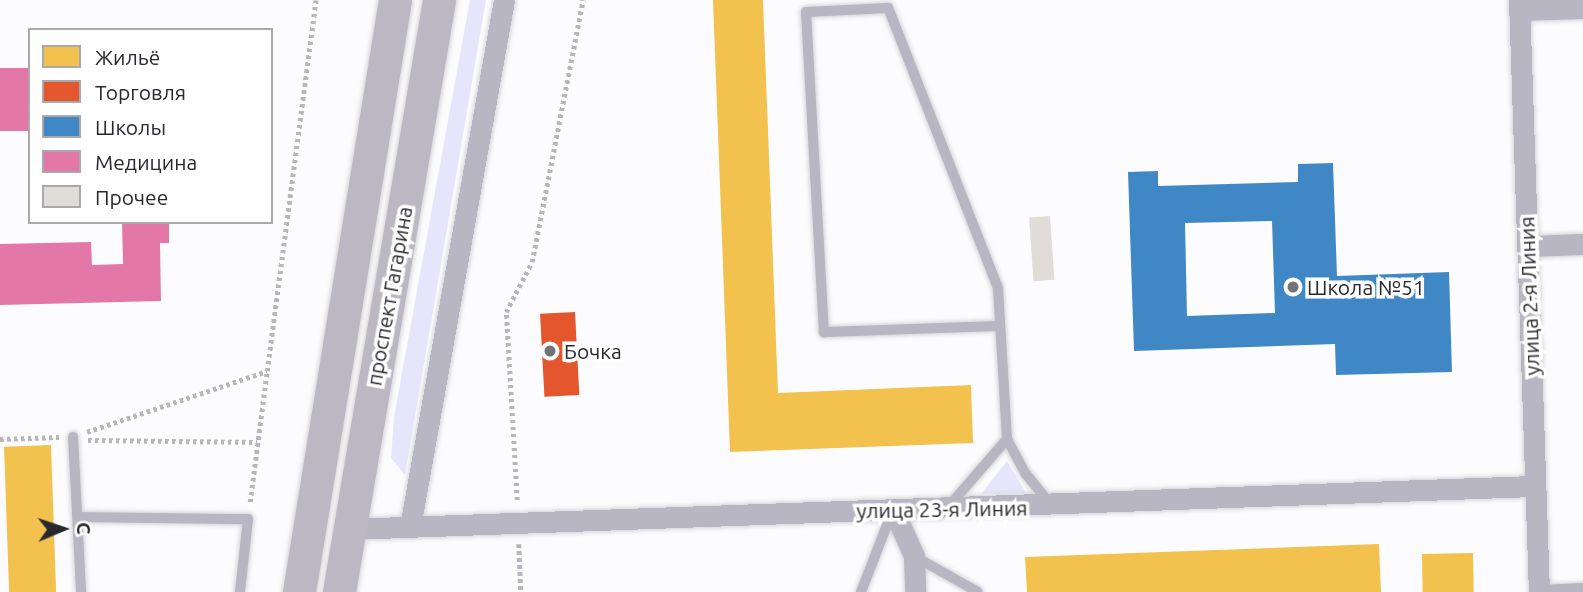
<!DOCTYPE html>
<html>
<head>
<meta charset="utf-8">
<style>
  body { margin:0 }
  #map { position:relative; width:1583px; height:592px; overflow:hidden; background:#fcfcfe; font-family:Ubuntu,sans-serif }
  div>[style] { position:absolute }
  .green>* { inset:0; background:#e7e5fb }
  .homes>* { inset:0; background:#f2c14e; transform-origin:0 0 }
  .shops>* { inset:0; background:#e4572e; transform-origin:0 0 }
  .schools>* { inset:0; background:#3f88c5 }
  .health>* { inset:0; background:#e377a8; transform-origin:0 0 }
  .building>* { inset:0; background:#dfdcda; transform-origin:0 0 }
  .path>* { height:4.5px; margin-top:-2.25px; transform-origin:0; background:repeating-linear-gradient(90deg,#b7b6be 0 3.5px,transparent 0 7px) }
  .roads { filter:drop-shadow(0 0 2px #d6d6d9) drop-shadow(0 0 2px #d6d6d9) }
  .lane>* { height:10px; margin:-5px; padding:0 5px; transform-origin:5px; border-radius:5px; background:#b7b6c2 }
  .street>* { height:21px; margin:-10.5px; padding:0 10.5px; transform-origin:10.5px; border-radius:10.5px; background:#b7b6c2 }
  .primary>* { height:33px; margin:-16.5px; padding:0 16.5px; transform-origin:16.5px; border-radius:16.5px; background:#bbb8c3 }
  .dots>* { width:19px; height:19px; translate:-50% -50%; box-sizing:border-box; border:4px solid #fff; border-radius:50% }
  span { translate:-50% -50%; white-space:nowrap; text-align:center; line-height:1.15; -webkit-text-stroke:7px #fff; paint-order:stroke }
  .poi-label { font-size:21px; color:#28282f }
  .left { translate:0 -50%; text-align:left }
  .street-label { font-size:21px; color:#28282f }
  .legend { position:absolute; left:28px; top:28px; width:245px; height:196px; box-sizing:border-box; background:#fff; border:2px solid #a9a9ac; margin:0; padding:9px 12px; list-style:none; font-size:21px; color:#28282f }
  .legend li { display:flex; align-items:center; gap:14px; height:35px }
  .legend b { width:35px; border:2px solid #a9a9ac }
  .north { position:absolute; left:28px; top:494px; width:70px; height:70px; -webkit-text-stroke:5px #fff; paint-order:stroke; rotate:88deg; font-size:19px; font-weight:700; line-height:28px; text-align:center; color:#28282f }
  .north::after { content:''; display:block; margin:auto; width:24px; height:32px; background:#28282f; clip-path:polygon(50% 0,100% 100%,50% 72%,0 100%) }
</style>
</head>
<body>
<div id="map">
  <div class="green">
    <div style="clip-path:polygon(470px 0,486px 0,405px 475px,391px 458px,394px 417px)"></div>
    <div style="clip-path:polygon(1007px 461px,1026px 493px,981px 494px)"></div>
  </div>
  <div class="homes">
    <div style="clip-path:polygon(713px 0,763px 0,778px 393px,971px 385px,973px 443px,730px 452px)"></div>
    <div style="left:51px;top:445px;width:147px;height:47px;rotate:88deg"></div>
    <div style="clip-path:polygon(1379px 544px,1381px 592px,1027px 592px,1025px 557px)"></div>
    <div style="left:1473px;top:553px;width:39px;height:51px;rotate:89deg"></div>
  </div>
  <div class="shops">
    <div style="left:575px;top:312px;width:83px;height:35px;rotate:87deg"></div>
  </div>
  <div class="schools">
    <div style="clip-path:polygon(evenodd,1333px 163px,1337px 276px,1449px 272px,1452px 372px,1336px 375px,1335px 344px,1134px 351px,1128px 172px,1158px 171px,1158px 186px,1298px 182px,1298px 164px,1333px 163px,1272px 221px,1275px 313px,1187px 316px,1185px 223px,1272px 221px)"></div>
  </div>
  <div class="health">
    <div style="left:0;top:68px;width:30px;height:63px"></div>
    <div style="clip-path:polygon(122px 222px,169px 222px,169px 243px,160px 243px,161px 301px,0 305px,0 244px,91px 242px,92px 265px,123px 264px)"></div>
  </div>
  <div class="building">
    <div style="left:1050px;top:216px;width:64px;height:21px;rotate:86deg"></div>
  </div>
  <div class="path">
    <div style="left:87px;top:432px;width:190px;rotate:-18.7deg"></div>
    <div style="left:267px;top:371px;width:374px;rotate:-82.5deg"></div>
    <div style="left:0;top:439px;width:59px;rotate:-1.9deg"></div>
    <div style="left:88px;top:440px;width:169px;rotate:0.7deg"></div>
    <div style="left:517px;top:500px;width:188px;rotate:-93.3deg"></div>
    <div style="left:506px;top:312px;width:56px;rotate:-62.5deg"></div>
    <div style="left:532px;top:262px;width:267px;rotate:-79deg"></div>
    <div style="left:250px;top:502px;width:132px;rotate:-82.6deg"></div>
    <div style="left:519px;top:544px;width:48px;rotate:87.6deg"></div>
  </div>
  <div class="roads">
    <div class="lane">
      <div style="left:73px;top:437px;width:155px;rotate:87deg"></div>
      <div style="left:1007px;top:439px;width:40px;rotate:62deg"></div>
      <div style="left:1026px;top:474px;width:38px;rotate:51deg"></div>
      <div style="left:949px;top:506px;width:89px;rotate:-49.1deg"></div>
      <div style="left:1007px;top:439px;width:151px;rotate:-93.4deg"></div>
      <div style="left:998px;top:288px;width:301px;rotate:-111.4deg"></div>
      <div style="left:888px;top:8px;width:82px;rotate:177.2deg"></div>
      <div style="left:806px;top:12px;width:321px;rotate:86.8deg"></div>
      <div style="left:824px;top:332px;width:175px;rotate:-2deg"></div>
      <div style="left:78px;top:517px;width:170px;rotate:0.7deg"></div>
      <div style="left:248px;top:519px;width:73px;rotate:96.3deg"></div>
      <div style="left:914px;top:556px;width:73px;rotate:29.4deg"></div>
      <div style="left:1539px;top:590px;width:44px;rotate:-2.6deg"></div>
      <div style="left:861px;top:592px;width:86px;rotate:-68.8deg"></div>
    </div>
    <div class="street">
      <div style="left:1519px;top:0;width:592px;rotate:88.07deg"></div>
      <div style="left:1520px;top:10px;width:63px;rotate:-1.8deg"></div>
      <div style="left:1528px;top:246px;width:55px;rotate:-2.1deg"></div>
      <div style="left:893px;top:509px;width:51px;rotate:65.9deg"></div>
      <div style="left:914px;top:556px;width:36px;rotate:88deg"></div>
      <div style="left:410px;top:527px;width:535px;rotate:-79.89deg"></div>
      <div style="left:349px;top:529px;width:1187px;rotate:-2.08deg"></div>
    </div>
    <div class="primary">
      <div style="left:299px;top:592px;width:600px;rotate:-80.79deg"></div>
      <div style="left:339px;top:592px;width:600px;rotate:-80.41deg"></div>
    </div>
  </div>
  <div class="dots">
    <div style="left:1293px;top:287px;background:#727277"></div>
    <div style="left:550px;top:351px;background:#727277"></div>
  </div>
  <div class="poi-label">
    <span class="left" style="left:1307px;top:287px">Школа №51</span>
    <span class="left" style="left:564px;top:351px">Бочка</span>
  </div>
  <div class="street-label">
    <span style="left:389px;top:296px;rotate:-80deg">проспект Гагарина</span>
    <span style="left:1529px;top:296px;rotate:-92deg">улица 2-я Линия</span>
    <span style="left:942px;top:509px;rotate:-1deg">улица 23-я Линия</span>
  </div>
  <ul class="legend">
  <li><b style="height:19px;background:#f2c14e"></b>Жильё</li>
  <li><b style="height:19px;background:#e4572e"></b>Торговля</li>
  <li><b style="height:19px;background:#3f88c5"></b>Школы</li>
  <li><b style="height:19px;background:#e377a8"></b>Медицина</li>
  <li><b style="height:19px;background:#dfdcda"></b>Прочее</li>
  </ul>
  <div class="north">С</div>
</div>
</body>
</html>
